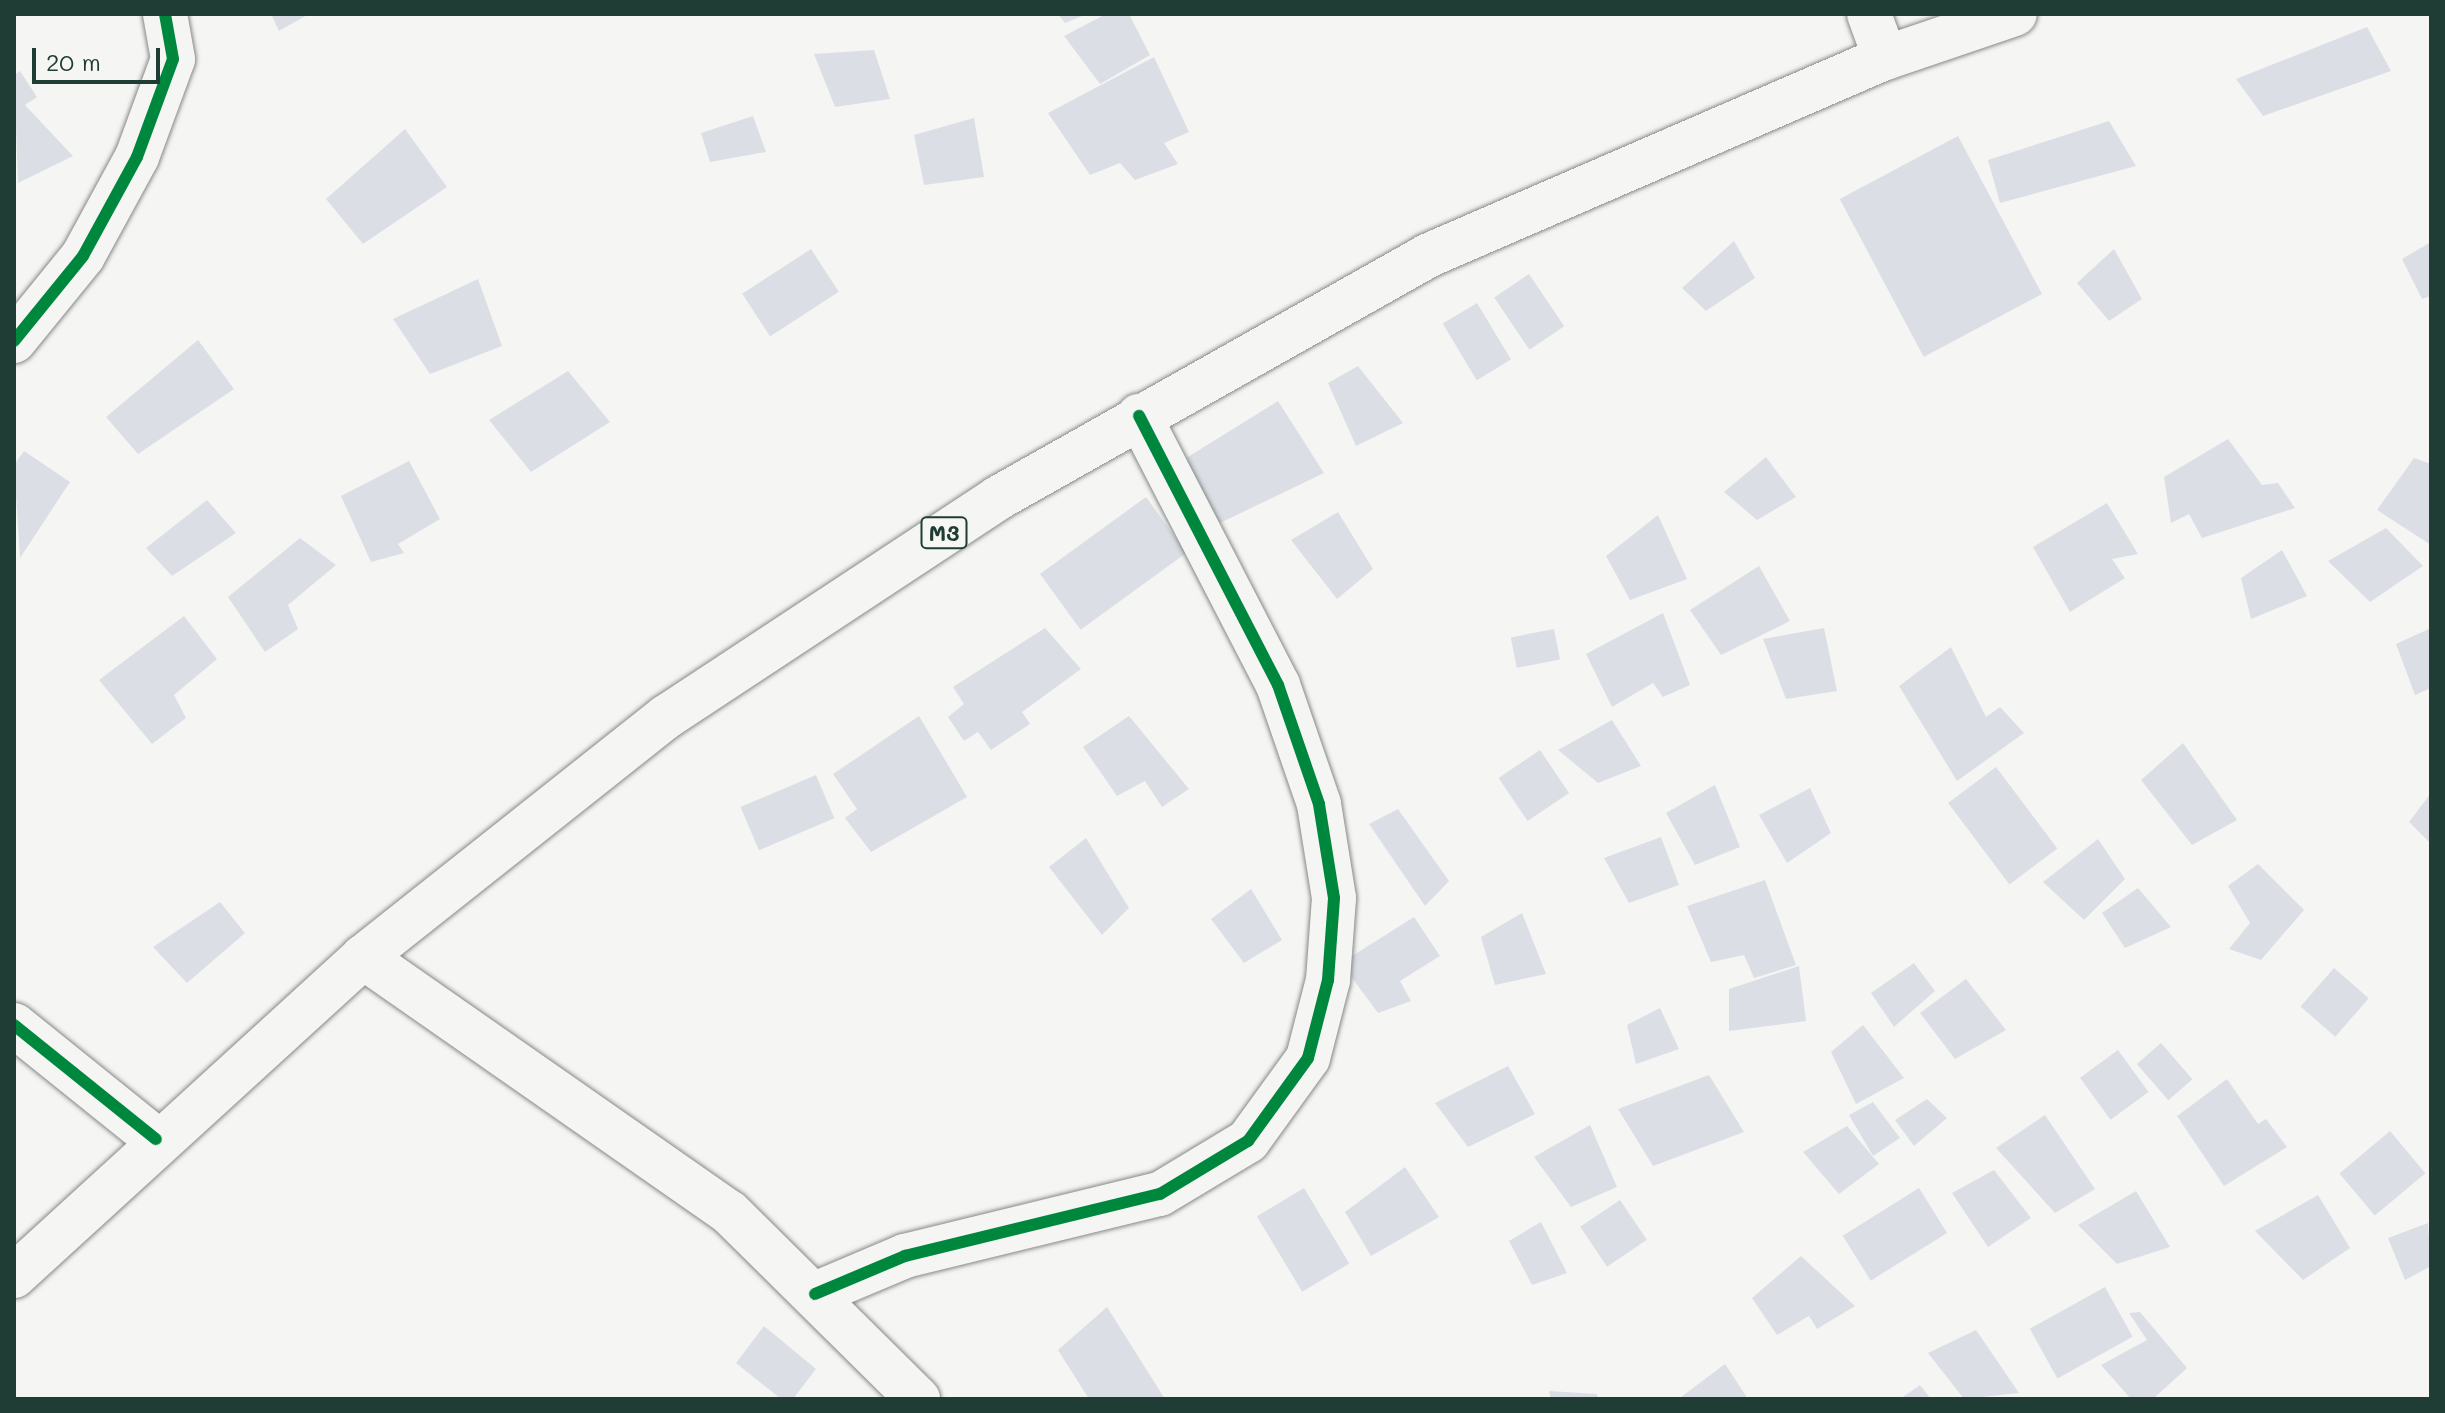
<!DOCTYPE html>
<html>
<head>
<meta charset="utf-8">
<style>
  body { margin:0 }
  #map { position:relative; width:2445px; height:1413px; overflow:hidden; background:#f5f5f3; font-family:Mali,sans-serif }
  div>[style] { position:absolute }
  .building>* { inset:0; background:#dbdfe5; transform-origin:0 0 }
  .roads { filter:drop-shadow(0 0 2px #858a88) drop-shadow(0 0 2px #858a88) }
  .minor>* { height:44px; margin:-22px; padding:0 22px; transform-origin:22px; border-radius:22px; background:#f5f5f3 }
  .major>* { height:44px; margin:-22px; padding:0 22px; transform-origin:22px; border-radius:22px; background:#f5f5f3 }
  .cycleway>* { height:12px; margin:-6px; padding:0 6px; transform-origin:6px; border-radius:6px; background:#00873e }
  span { translate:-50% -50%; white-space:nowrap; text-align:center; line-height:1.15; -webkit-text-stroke:6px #f6f6f2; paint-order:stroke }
  .shield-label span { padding:2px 6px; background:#f6f6f2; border:2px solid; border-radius:6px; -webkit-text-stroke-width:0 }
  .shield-label { font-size:22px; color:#1f3d34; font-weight:700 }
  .frame { position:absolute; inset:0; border:16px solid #1f3d34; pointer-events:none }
  .scale { position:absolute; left:32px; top:48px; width:128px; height:36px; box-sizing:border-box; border:4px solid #1f3d34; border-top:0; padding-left:10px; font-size:24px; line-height:28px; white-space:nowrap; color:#1f3d34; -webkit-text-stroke:6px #f6f6f2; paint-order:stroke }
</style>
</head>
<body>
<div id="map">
  <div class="building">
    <div style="clip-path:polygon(271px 14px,309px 14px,279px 31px)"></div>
    <div style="clip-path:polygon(1058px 14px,1087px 14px,1065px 23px)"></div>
    <div style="clip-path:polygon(1106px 14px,1129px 14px,1150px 55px,1100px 84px,1064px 36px)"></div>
    <div style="clip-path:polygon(2367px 27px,2391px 71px,2263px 116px,2236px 79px)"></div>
    <div style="clip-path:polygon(874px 50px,890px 99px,835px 107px,814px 54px)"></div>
    <div style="clip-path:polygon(1154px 57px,1189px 132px,1164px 143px,1178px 164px,1135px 180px,1120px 163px,1090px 175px,1048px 113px)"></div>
    <div style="clip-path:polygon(20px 71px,37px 97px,25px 105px,73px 156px,18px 183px,14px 75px)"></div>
    <div style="clip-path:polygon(753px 116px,766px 152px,710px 162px,701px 133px)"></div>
    <div style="clip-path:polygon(974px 118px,984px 177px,924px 185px,914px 135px)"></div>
    <div style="clip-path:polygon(2109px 121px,2136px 166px,2000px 203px,1988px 160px)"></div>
    <div style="clip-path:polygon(405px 129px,447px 187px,363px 244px,326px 199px)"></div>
    <div style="left:1958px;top:136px;width:179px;height:134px;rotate:62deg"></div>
    <div style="clip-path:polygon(1734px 241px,1755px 278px,1706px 311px,1682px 288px)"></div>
    <div style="clip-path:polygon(2431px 242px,2431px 296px,2422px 299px,2402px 259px)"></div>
    <div style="left:811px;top:249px;width:51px;height:82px;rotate:57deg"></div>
    <div style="clip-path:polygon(2114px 249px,2142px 299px,2109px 321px,2077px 283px)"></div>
    <div style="left:1529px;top:274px;width:63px;height:42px;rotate:56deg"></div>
    <div style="clip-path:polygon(478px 279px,502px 346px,430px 374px,393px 319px)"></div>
    <div style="left:1477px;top:303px;width:66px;height:40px;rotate:59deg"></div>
    <div style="clip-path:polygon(198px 340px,234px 389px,138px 454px,106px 417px)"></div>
    <div style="clip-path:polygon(1358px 366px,1403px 423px,1356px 446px,1328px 383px)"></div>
    <div style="clip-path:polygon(568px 371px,610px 422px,531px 472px,489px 420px)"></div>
    <div style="clip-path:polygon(1278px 401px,1324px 473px,1220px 523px,1183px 460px)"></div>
    <div style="clip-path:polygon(2228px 439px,2262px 485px,2278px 483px,2295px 508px,2202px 538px,2189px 514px,2171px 523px,2164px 477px)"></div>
    <div style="clip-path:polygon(24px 451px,70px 482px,20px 558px,14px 465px)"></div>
    <div style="clip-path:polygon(1766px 457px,1796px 497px,1757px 520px,1724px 492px)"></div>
    <div style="clip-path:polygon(2414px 458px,2431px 464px,2431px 545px,2377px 510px)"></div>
    <div style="clip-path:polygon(409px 461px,440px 519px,398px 544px,404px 553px,371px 562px,341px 496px)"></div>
    <div style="left:1146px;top:497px;width:69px;height:131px;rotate:54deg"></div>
    <div style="clip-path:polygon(207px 500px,236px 533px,172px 576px,146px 548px)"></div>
    <div style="clip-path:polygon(2107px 503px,2138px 554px,2112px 559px,2125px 578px,2070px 612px,2033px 547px)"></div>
    <div style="clip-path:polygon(1338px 512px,1373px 569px,1337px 599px,1291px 540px)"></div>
    <div style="clip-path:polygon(1658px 515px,1687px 579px,1630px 600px,1606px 556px)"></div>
    <div style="clip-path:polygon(2386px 528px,2423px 566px,2370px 602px,2328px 561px)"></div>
    <div style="clip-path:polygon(300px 538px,336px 565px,288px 605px,298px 629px,265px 652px,228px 597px)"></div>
    <div style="clip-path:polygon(2282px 550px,2307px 596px,2251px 619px,2241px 578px)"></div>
    <div style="clip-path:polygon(1759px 566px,1790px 621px,1721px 655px,1690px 610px)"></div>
    <div style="clip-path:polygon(1663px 613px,1690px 685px,1663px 697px,1653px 683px,1612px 707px,1586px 654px)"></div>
    <div style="clip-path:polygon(184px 616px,217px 659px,174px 695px,186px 718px,152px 744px,99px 680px)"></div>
    <div style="clip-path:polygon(1045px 628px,1081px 669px,1022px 712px,1030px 724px,991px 750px,978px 732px,964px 741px,948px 717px,964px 704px,953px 687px)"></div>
    <div style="clip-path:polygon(1824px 628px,1837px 691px,1786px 699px,1763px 639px)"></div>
    <div style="clip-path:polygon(2431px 628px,2431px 688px,2415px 695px,2396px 644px)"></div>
    <div style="left:1554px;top:629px;width:31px;height:44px;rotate:79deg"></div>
    <div style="clip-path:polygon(1951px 647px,1986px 717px,2000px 707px,2024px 733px,1957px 781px,1899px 686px)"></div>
    <div style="clip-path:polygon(919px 716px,967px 797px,871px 852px,845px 818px,857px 809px,833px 774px)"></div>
    <div style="clip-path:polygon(1129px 716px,1189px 789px,1162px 807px,1145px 781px,1117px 796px,1083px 747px)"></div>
    <div style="clip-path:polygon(1612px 720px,1641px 766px,1598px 783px,1558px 750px)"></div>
    <div style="clip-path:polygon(2183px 743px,2237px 820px,2192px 845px,2141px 780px)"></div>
    <div style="left:1540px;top:750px;width:52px;height:50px;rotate:56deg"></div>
    <div style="left:1996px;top:767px;width:102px;height:60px;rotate:53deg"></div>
    <div style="left:816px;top:775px;width:47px;height:82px;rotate:67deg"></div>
    <div style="clip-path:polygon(1715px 785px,1740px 847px,1695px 865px,1666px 813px)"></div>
    <div style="clip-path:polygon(1810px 788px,1831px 833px,1787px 863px,1759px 815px)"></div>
    <div style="clip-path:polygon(2431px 793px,2431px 844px,2409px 822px)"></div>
    <div style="clip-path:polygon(1398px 809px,1449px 881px,1425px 906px,1369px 824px)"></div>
    <div style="clip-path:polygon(1661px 837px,1679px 885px,1629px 903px,1604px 858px)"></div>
    <div style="clip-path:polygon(1086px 838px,1129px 908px,1102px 935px,1049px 867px)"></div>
    <div style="clip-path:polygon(2098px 839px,2125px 879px,2084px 920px,2043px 882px)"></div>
    <div style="clip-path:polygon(2258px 864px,2304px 910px,2261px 960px,2229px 949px,2250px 923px,2228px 886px)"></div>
    <div style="clip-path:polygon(1765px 880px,1796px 965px,1754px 978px,1744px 955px,1711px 962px,1687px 906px)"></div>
    <div style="clip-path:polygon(2138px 888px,2171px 927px,2125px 948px,2102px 913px)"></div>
    <div style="clip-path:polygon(1251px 889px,1282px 940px,1244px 963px,1211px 919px)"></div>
    <div style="clip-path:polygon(220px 902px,245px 933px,187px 983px,153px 947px)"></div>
    <div style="clip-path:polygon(1522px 913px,1546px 974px,1495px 985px,1481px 937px)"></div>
    <div style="clip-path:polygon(1414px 917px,1440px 956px,1400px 981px,1411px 1001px,1378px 1013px,1341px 963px)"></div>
    <div style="clip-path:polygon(1914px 963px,1935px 991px,1894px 1027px,1871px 993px)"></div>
    <div style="clip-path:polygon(1799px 966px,1806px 1021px,1729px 1031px,1729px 989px)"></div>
    <div style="left:2334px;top:968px;width:46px;height:51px;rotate:41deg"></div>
    <div style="clip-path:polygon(1966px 979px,2006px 1030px,1955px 1059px,1920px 1013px)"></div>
    <div style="clip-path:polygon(1660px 1008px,1679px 1049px,1636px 1064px,1627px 1025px)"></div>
    <div style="clip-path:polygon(1863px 1025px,1904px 1078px,1856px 1104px,1831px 1052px)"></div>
    <div style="left:2161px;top:1043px;width:48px;height:32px;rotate:49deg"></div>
    <div style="left:2118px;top:1050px;width:52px;height:47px;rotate:54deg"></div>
    <div style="clip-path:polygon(1508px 1066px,1535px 1114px,1468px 1147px,1435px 1103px)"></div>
    <div style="clip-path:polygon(1709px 1075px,1744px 1132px,1653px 1166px,1618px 1109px)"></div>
    <div style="clip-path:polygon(2227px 1079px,2258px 1124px,2266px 1119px,2287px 1147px,2224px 1186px,2177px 1116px)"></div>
    <div style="clip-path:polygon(1927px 1099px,1947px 1118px,1914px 1146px,1895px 1120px)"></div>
    <div style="clip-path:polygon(1873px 1102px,1900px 1138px,1873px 1156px,1849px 1115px)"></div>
    <div style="clip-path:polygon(2045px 1115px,2095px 1189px,2055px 1213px,1996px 1148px)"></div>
    <div style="clip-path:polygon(1590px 1125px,1617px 1187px,1571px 1207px,1534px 1157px)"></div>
    <div style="clip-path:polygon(1847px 1126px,1879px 1164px,1839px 1194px,1803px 1152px)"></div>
    <div style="left:2390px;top:1131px;width:55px;height:66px;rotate:50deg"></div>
    <div style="clip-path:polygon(1405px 1167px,1439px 1217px,1371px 1256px,1345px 1212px)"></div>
    <div style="clip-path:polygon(1994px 1170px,2031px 1218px,1988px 1247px,1952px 1193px)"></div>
    <div style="left:1304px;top:1188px;width:88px;height:55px;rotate:59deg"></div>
    <div style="left:1919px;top:1188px;width:53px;height:90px;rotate:58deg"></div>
    <div style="clip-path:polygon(2136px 1191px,2170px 1247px,2117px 1264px,2078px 1225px)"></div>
    <div style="clip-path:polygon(2318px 1195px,2350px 1248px,2303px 1280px,2255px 1231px)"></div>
    <div style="left:1620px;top:1200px;width:48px;height:48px;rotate:56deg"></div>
    <div style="clip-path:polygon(1541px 1222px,1567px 1273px,1532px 1285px,1509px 1241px)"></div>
    <div style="clip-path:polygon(2428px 1223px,2431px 1266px,2405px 1280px,2388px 1238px)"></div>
    <div style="clip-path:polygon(1801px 1256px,1855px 1306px,1817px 1329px,1809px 1316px,1777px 1335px,1752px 1298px)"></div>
    <div style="left:2105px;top:1287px;width:57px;height:86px;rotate:61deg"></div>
    <div style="clip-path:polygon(1107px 1307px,1165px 1399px,1089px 1399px,1058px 1350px)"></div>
    <div style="clip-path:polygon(2140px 1312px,2187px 1368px,2153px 1399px,2131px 1399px,2101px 1365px,2147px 1340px,2129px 1313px)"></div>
    <div style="clip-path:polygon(764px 1326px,816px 1369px,793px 1399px,781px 1399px,736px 1363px)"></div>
    <div style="clip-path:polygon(1976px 1330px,2019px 1393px,1964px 1399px,1928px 1353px)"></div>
    <div style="clip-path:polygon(1725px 1364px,1748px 1399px,1681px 1397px)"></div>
    <div style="clip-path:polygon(1920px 1385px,1931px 1399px,1900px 1399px)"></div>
    <div style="clip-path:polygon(1549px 1391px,1597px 1394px,1598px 1399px,1551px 1399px)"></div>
  </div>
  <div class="roads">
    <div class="minor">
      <div style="left:1869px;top:14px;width:47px;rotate:70deg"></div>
      <div style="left:14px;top:341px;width:109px;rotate:-50.9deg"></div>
      <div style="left:83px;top:256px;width:113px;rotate:-61.4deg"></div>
      <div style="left:137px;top:157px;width:104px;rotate:-69.8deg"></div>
      <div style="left:173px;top:59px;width:46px;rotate:-100.1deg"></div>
      <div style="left:363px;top:957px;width:446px;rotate:34.9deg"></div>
      <div style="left:729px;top:1212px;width:266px;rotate:44.7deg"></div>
      <div style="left:14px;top:1025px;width:182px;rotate:38.8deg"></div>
      <div style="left:815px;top:1294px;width:98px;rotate:-22.9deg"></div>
      <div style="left:905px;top:1256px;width:262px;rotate:-13.7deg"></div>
      <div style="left:1160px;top:1194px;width:103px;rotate:-31.1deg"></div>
      <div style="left:1248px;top:1141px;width:102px;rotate:-54.1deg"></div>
      <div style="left:1308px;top:1058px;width:81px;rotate:-75.6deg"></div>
      <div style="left:1328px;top:980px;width:82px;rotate:-85.8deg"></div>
      <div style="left:1334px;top:898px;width:95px;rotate:-99.1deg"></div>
      <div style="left:1319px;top:804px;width:126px;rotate:-109deg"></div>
      <div style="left:1278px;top:685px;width:303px;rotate:-117.3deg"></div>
    </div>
    <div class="major">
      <div style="left:14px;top:1276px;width:473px;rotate:-42.4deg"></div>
      <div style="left:363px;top:957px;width:387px;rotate:-38.4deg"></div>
      <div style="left:666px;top:717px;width:398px;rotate:-33.4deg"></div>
      <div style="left:998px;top:498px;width:493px;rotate:-29.4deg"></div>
      <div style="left:1427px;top:256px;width:499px;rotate:-23.4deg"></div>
      <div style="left:1885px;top:58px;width:137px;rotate:-18.7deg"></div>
    </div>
  </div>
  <div class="cycleway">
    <div style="left:14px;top:341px;width:109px;rotate:-50.9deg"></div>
    <div style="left:83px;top:256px;width:113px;rotate:-61.4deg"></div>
    <div style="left:137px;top:157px;width:104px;rotate:-69.8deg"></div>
    <div style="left:173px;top:59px;width:46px;rotate:-100.1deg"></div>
    <div style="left:14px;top:1025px;width:182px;rotate:38.8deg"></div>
    <div style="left:815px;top:1294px;width:98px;rotate:-22.9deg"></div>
    <div style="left:905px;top:1256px;width:262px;rotate:-13.7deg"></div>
    <div style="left:1160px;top:1194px;width:103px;rotate:-31.1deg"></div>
    <div style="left:1248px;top:1141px;width:102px;rotate:-54.1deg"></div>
    <div style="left:1308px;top:1058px;width:81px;rotate:-75.6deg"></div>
    <div style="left:1328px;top:980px;width:82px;rotate:-85.8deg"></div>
    <div style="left:1334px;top:898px;width:95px;rotate:-99.1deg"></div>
    <div style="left:1319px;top:804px;width:126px;rotate:-109deg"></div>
    <div style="left:1278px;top:685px;width:303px;rotate:-117.3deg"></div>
  </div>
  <div class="shield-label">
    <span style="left:944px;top:533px">M3</span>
  </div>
  <div class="frame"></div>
  <div class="scale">20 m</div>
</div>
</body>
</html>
